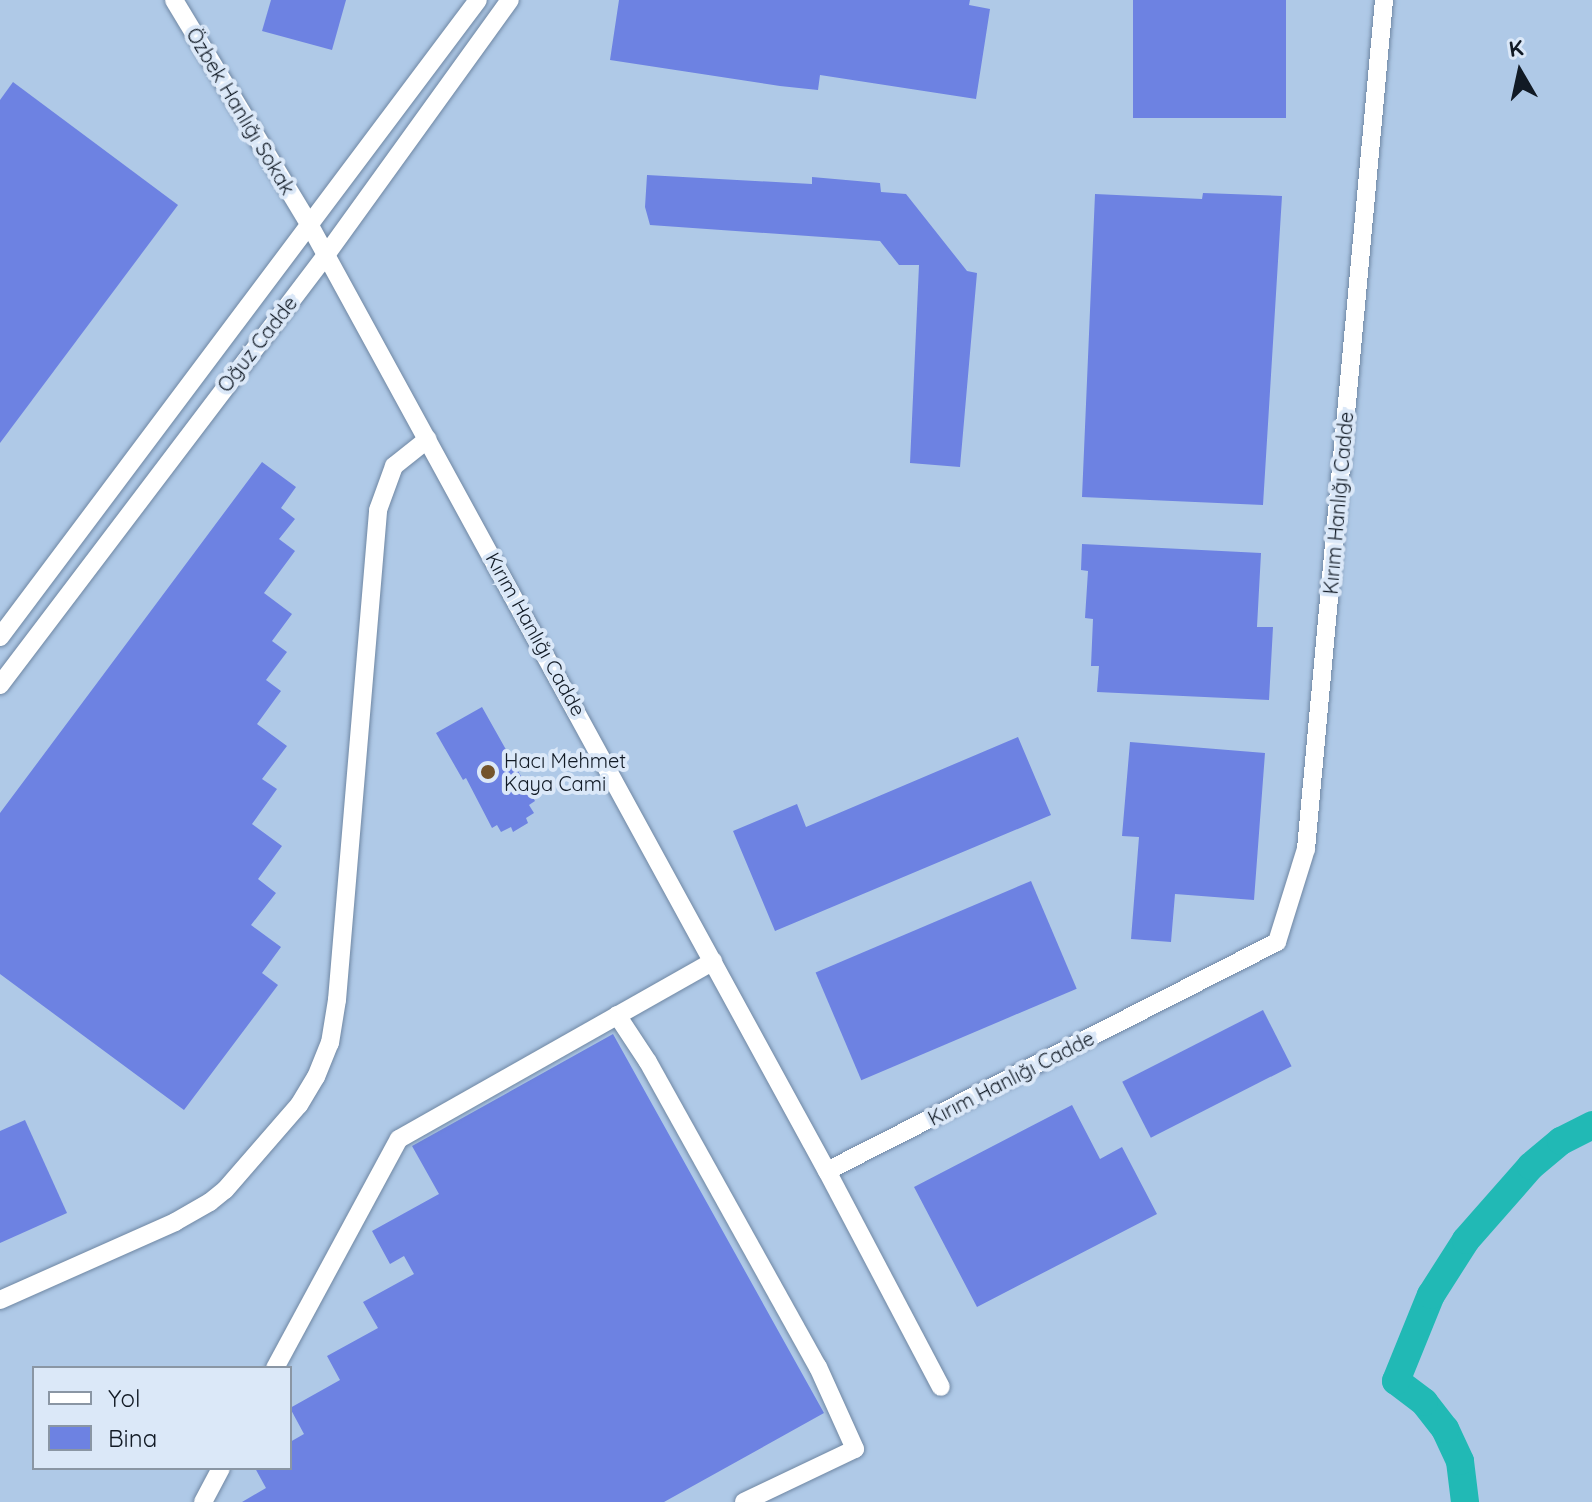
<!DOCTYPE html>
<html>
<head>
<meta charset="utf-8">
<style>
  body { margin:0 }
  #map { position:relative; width:1592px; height:1502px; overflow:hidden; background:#afc9e7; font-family:Quicksand,sans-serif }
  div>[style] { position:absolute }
  .river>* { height:28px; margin:-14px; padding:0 14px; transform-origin:14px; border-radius:14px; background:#21b9b5 }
  .building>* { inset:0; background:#6d82e2; transform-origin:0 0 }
  .roads { filter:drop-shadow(0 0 2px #6f87a3) drop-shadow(0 0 2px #6f87a3) }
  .minor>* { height:18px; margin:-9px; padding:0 9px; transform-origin:9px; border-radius:9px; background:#fff }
  .dots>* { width:22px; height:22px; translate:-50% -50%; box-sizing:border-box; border:4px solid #dbe8f8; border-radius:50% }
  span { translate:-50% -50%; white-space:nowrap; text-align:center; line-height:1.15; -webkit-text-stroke:8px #dbe8f8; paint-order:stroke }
  .street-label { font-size:20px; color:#111a25 }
  .poi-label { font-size:20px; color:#111a25 }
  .left { translate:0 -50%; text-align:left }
  .legend { position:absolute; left:32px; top:1366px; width:260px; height:104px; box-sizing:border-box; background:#dbe8f8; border:2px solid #8a96a4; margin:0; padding:10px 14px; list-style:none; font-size:24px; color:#111a25 }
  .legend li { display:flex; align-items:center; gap:16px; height:40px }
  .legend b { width:40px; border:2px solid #8a96a4 }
  .north { position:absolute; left:1480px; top:32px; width:80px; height:80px; -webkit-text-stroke:6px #dbe8f8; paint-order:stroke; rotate:351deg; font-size:22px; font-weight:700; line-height:32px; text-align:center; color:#111a25 }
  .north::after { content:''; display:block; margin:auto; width:28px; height:36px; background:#111a25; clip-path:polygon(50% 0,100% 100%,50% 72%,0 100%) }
</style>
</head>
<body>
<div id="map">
  <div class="river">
    <div style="left:1465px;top:1502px;width:41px;rotate:-97deg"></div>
    <div style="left:1460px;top:1461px;width:35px;rotate:-115deg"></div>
    <div style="left:1445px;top:1429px;width:34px;rotate:-128deg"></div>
    <div style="left:1424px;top:1402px;width:35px;rotate:-143deg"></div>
    <div style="left:1396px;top:1381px;width:93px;rotate:-67.9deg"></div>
    <div style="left:1431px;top:1295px;width:65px;rotate:-57.5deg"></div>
    <div style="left:1466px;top:1240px;width:98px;rotate:-48.7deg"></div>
    <div style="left:1531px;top:1166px;width:39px;rotate:-40deg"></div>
    <div style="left:1561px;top:1141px;width:35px;rotate:-27deg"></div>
  </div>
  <div class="building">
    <div style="clip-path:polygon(271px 0,346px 0,332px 50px,262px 31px)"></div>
    <div style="clip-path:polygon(619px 0,970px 0,969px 5px,990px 9px,976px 99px,820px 75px,818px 90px,780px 86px,610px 60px)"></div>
    <div style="left:1133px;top:0;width:153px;height:118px"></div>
    <div style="clip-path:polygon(13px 82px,178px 205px,0 443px,0 100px)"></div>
    <div style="clip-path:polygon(647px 175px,812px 184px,812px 177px,880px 183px,881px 192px,906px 194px,967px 271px,977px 273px,960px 467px,910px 463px,919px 265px,899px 265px,880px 241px,650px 225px,645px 207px)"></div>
    <div style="clip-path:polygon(1203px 193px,1282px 196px,1263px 505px,1082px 497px,1095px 194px,1202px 199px)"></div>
    <div style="clip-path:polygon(262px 462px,296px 487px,281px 508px,295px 519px,279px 539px,295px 551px,264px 593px,292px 614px,272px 641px,287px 652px,266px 680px,281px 691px,257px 724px,287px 746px,262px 779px,277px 789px,252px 824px,282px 846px,258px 879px,276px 893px,251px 925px,281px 947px,262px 973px,278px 985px,184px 1110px,0 974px,0 813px)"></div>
    <div style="clip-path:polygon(1082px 544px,1261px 553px,1257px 627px,1273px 627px,1269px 700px,1097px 692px,1099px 666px,1091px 666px,1093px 619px,1085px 618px,1088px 571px,1081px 570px)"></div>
    <div style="clip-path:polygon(482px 707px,535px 801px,529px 805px,534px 813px,526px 818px,528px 823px,513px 832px,511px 827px,501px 832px,497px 825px,492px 828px,466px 778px,463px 780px,436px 733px)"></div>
    <div style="clip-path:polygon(1018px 737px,1051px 815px,775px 931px,733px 831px,797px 804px,806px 827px)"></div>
    <div style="clip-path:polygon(1130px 742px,1265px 753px,1254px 900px,1175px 894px,1171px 942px,1131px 939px,1139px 837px,1122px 836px)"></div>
    <div style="left:1031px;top:881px;width:117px;height:234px;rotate:67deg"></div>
    <div style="left:1263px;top:1010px;width:63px;height:158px;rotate:63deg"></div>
    <div style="clip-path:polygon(613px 1034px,824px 1413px,664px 1502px,242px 1502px,266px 1488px,255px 1468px,290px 1468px,290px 1442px,304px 1434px,290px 1408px,340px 1380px,327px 1356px,378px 1328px,363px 1302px,414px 1274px,404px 1256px,390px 1264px,372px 1231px,439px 1194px,412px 1146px)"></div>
    <div style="clip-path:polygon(1072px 1105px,1100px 1159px,1122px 1147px,1157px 1214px,977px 1307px,914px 1187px)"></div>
    <div style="clip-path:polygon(25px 1120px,67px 1213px,0 1243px,0 1131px)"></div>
  </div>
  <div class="roads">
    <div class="minor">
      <div style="left:174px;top:0;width:259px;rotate:58.9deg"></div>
      <div style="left:308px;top:222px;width:1082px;rotate:61.33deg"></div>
      <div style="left:827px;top:1171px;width:505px;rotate:-26.97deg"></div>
      <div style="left:1277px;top:942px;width:97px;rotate:-72.7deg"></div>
      <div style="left:1306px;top:849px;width:853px;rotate:-84.75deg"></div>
      <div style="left:0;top:637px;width:796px;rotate:-53.12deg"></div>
      <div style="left:0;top:685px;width:540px;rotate:-52.83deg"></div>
      <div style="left:326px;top:255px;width:314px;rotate:-54.2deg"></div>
      <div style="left:617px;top:1015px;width:56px;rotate:56.6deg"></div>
      <div style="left:648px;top:1062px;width:349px;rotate:60.9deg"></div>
      <div style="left:818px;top:1367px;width:90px;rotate:65.7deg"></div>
      <div style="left:855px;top:1449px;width:123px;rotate:154.5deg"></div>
      <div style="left:827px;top:1171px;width:244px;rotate:62.2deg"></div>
      <div style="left:0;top:1300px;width:192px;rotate:-24deg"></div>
      <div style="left:175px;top:1222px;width:40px;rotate:-29.7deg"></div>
      <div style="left:210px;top:1202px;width:19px;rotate:-39deg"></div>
      <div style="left:225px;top:1190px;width:113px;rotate:-49deg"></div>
      <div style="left:299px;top:1105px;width:33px;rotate:-59deg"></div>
      <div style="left:316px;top:1077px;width:37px;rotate:-68deg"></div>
      <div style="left:330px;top:1043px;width:44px;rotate:-80.8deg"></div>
      <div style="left:337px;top:1000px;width:492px;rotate:-85.2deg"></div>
      <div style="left:378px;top:510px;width:47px;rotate:-70deg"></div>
      <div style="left:394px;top:466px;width:43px;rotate:-38.5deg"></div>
      <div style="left:275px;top:1368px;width:260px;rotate:-61.6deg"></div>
      <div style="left:399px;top:1139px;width:361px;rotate:-29.5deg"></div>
      <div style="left:203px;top:1502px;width:38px;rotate:-62deg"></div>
    </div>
  </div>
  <div class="dots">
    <div style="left:488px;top:772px;background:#74542a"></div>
  </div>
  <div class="street-label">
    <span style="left:241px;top:111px;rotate:59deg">Özbek Hanlığı Sokak</span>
    <span style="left:257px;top:344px;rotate:-52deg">Oğuz Cadde</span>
    <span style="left:1338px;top:503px;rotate:-85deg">Kırım Hanlığı Cadde</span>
    <span style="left:536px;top:634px;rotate:61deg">Kırım Hanlığı Cadde</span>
    <span style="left:1011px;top:1078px;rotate:-27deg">Kırım Hanlığı Cadde</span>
  </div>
  <div class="poi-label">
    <span class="left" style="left:504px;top:772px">Hacı Mehmet<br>Kaya Cami</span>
  </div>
  <ul class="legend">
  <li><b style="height:10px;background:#fff"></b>Yol</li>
  <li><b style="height:22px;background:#6d82e2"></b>Bina</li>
  </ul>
  <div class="north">K</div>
</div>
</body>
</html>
